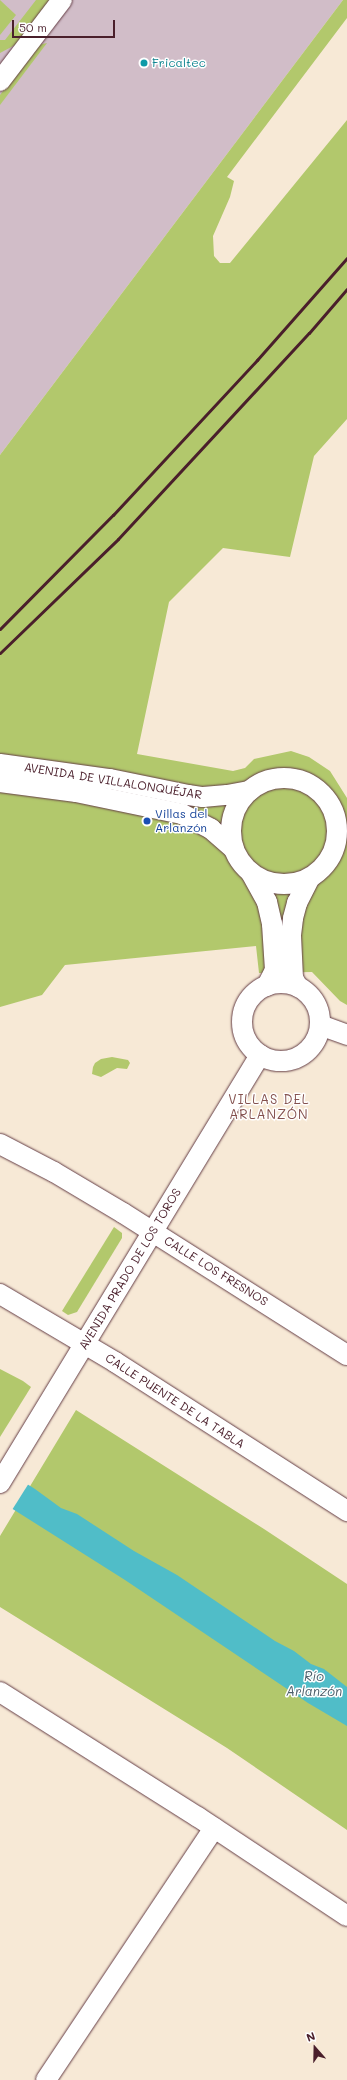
<!DOCTYPE html>
<html>
<head>
<meta charset="utf-8">
<style>
  body { margin:0 }
  #map { position:relative; width:347px; height:2080px; overflow:hidden; background:#f7e9d6; font-family:Mali,sans-serif }
  div>[style] { position:absolute }
  .industrial>* { inset:0; background:#d1bdc8 }
  .green>* { inset:0; background:#b2c86c }
  .water>* { inset:0; background:#50bdc8 }
  .pier>* { inset:0; background:#f7e9d6 }
  .roads { filter:drop-shadow(0 0 1px #643d45) drop-shadow(0 0 1px #643d45) }
  .minor>* { height:20px; margin:-10px; padding:0 10px; transform-origin:10px; border-radius:10px; background:#fff }
  .minor>.ring { margin:-10px; padding:0; box-sizing:content-box; background:none; border:20px solid #fff; border-radius:50% }
  .rail>* { height:3px; margin:-1.5px; padding:0 1.5px; transform-origin:1.5px; border-radius:1.5px; background:#4a1f2b }
  .dots>* { width:11px; height:11px; translate:-50% -50%; box-sizing:border-box; border:2px solid #fff; border-radius:50% }
  span { translate:-50% -50%; white-space:nowrap; text-align:center; line-height:1.15; -webkit-text-stroke:3px #fff; paint-order:stroke }
  .culture-label { font-size:12px; color:#0d838f }
  .left { translate:0 -50%; text-align:left }
  .street-label { font-size:12px; color:#4a1f2b }
  .transit-label { font-size:12px; color:#164399 }
  .neighbourhood-label { font-size:13px; color:#84514e; letter-spacing:1px }
  .water-label { font-size:13px; color:#4c5e6a; font-style:italic }
  .north { position:absolute; left:295px; top:2028px; width:40px; height:40px; -webkit-text-stroke:3px #fff; paint-order:stroke; rotate:340deg; font-size:11px; font-weight:700; line-height:16px; text-align:center; color:#4a1f2b }
  .north::after { content:''; display:block; margin:auto; width:14px; height:18px; background:#4a1f2b; clip-path:polygon(50% 0,100% 100%,50% 72%,0 100%) }
  .scale { position:absolute; left:12px; top:20px; width:103px; height:18px; box-sizing:border-box; border:2px solid #4a1f2b; border-top:0; padding-left:5px; font-size:12px; line-height:14px; white-space:nowrap; color:#4a1f2b; -webkit-text-stroke:3px #fff; paint-order:stroke }
</style>
</head>
<body>
<div id="map">
  <div class="industrial">
    <div style="clip-path:polygon(0 0,343px 0,0 455px)"></div>
  </div>
  <div class="green">
    <div style="clip-path:polygon(0 0,16px 15px,0 35px)"></div>
    <div style="clip-path:polygon(36px 0,51px 0,17px 44px,0 53px,0 40px,5px 40px)"></div>
    <div style="clip-path:polygon(343px 0,347px 0,347px 18px,227px 177px,234px 181px,230px 197px,213px 236px,214px 256px,220px 263px,230px 263px,347px 120px,347px 419px,314px 456px,290px 557px,223px 548px,169px 602px,137px 754px,233px 771px,245px 768px,254px 759px,291px 751px,309px 757px,330px 771px,347px 798px,347px 1005px,340px 1001px,312px 972px,259px 973px,256px 946px,65px 965px,42px 995px,0 1007px,0 455px)"></div>
    <div style="clip-path:polygon(47px 43px,0 105px,0 95px,38px 45px)"></div>
    <div style="clip-path:polygon(112px 1057px,128px 1060px,130px 1063px,127px 1069px,117px 1068px,101px 1077px,92px 1074px,93px 1067px,95px 1063px,101px 1059px)"></div>
    <div style="clip-path:polygon(114px 1227px,122px 1233px,122px 1238px,77px 1312px,68px 1315px,62px 1311px)"></div>
    <div style="clip-path:polygon(0 1369px,23px 1381px,31px 1387px,0 1437px)"></div>
    <div style="clip-path:polygon(76px 1410px,264px 1529px,347px 1584px,347px 1830px,227px 1748px,0 1607px,0 1536px)"></div>
  </div>
  <div class="water">
    <div style="clip-path:polygon(0 1467px,35px 1489px,61px 1508px,77px 1514px,134px 1551px,177px 1575px,275px 1641px,294px 1651px,311px 1664px,324px 1669px,347px 1687px,347px 1726px,308px 1703px,125px 1580px,0 1501px)"></div>
  </div>
  <div class="pier">
    <div style="clip-path:polygon(0 1465px,29px 1483px,12px 1510px,0 1503px)"></div>
  </div>
  <div class="roads">
    <div class="minor">
      <div style="left:0;top:81px;width:102px;rotate:-52.6deg"></div>
      <div style="left:0;top:764px;width:111px;rotate:7.8deg"></div>
      <div style="left:110px;top:779px;width:80px;rotate:11.6deg"></div>
      <div style="left:188px;top:795px;width:15px;rotate:8deg"></div>
      <div style="left:203px;top:797px;width:24px;rotate:-5deg"></div>
      <div style="left:227px;top:795px;width:22px;rotate:-10deg"></div>
      <div class="ring" style="left:231px;top:778px;width:86px;height:86px"></div>
      <div style="left:0;top:782px;width:77px;rotate:7.5deg"></div>
      <div style="left:76px;top:792px;width:108px;rotate:11.7deg"></div>
      <div style="left:182px;top:814px;width:33px;rotate:27deg"></div>
      <div style="left:211px;top:829px;width:30px;rotate:41deg"></div>
      <div style="left:251px;top:873px;width:33px;rotate:61deg"></div>
      <div style="left:267px;top:902px;width:23px;rotate:77deg"></div>
      <div style="left:272px;top:924px;width:46px;rotate:86.3deg"></div>
      <div style="left:275px;top:970px;width:18px;rotate:117deg"></div>
      <div class="ring" style="left:242px;top:983px;width:58px;height:58px"></div>
      <div style="left:298px;top:987px;width:10px;rotate:-119deg"></div>
      <div style="left:293px;top:978px;width:43px;rotate:-92.7deg"></div>
      <div style="left:291px;top:935px;width:17px;rotate:-83deg"></div>
      <div style="left:293px;top:918px;width:16px;rotate:-75deg"></div>
      <div style="left:297px;top:903px;width:28px;rotate:-63deg"></div>
      <div style="left:320px;top:1025px;width:29px;rotate:20deg"></div>
      <div style="left:0;top:1144px;width:61px;rotate:27.4deg"></div>
      <div style="left:54px;top:1172px;width:80px;rotate:30.7deg"></div>
      <div style="left:123px;top:1213px;width:265px;rotate:32.4deg"></div>
      <div style="left:0;top:1294px;width:134px;rotate:30.6deg"></div>
      <div style="left:115px;top:1362px;width:276px;rotate:32.7deg"></div>
      <div style="left:0;top:1483px;width:501px;rotate:-58.72deg"></div>
      <div style="left:0;top:1692px;width:234px;rotate:32.3deg"></div>
      <div style="left:198px;top:1817px;width:179px;rotate:33.6deg"></div>
      <div style="left:46px;top:2080px;width:303px;rotate:-56.3deg"></div>
    </div>
  </div>
  <div class="rail">
    <div style="left:0;top:629px;width:161px;rotate:-45.3deg"></div>
    <div style="left:113px;top:515px;width:212px;rotate:-47.1deg"></div>
    <div style="left:257px;top:360px;width:136px;rotate:-48.6deg"></div>
    <div style="left:0;top:653px;width:164px;rotate:-44deg"></div>
    <div style="left:118px;top:539px;width:281px;rotate:-47.2deg"></div>
    <div style="left:309px;top:333px;width:58px;rotate:-49.2deg"></div>
  </div>
  <div class="dots">
    <div style="left:144px;top:63px;background:#0f9aa8"></div>
    <div style="left:147px;top:821px;background:#1a4fb4"></div>
  </div>
  <div class="culture-label">
    <span class="left" style="left:152px;top:63px">Fricaltec</span>
  </div>
  <div class="street-label">
    <span style="left:113px;top:781px;rotate:9deg">AVENIDA DE VILLALONQUÉJAR</span>
    <span style="left:130px;top:1269px;rotate:-59deg">AVENIDA PRADO DE LOS TOROS</span>
    <span style="left:216px;top:1271px;rotate:32deg">CALLE LOS FRESNOS</span>
    <span style="left:175px;top:1401px;rotate:33deg">CALLE PUENTE DE LA TABLA</span>
  </div>
  <div class="transit-label">
    <span class="left" style="left:155px;top:821px">Villas del<br>Arlanzón</span>
  </div>
  <div class="neighbourhood-label">
    <span style="left:269px;top:1107px">VILLAS DEL<br>ARLANZÓN</span>
  </div>
  <div class="water-label">
    <span style="left:314px;top:1684px">Río<br>Arlanzón</span>
  </div>
  <div class="north">N</div>
  <div class="scale">50 m</div>
</div>
</body>
</html>
